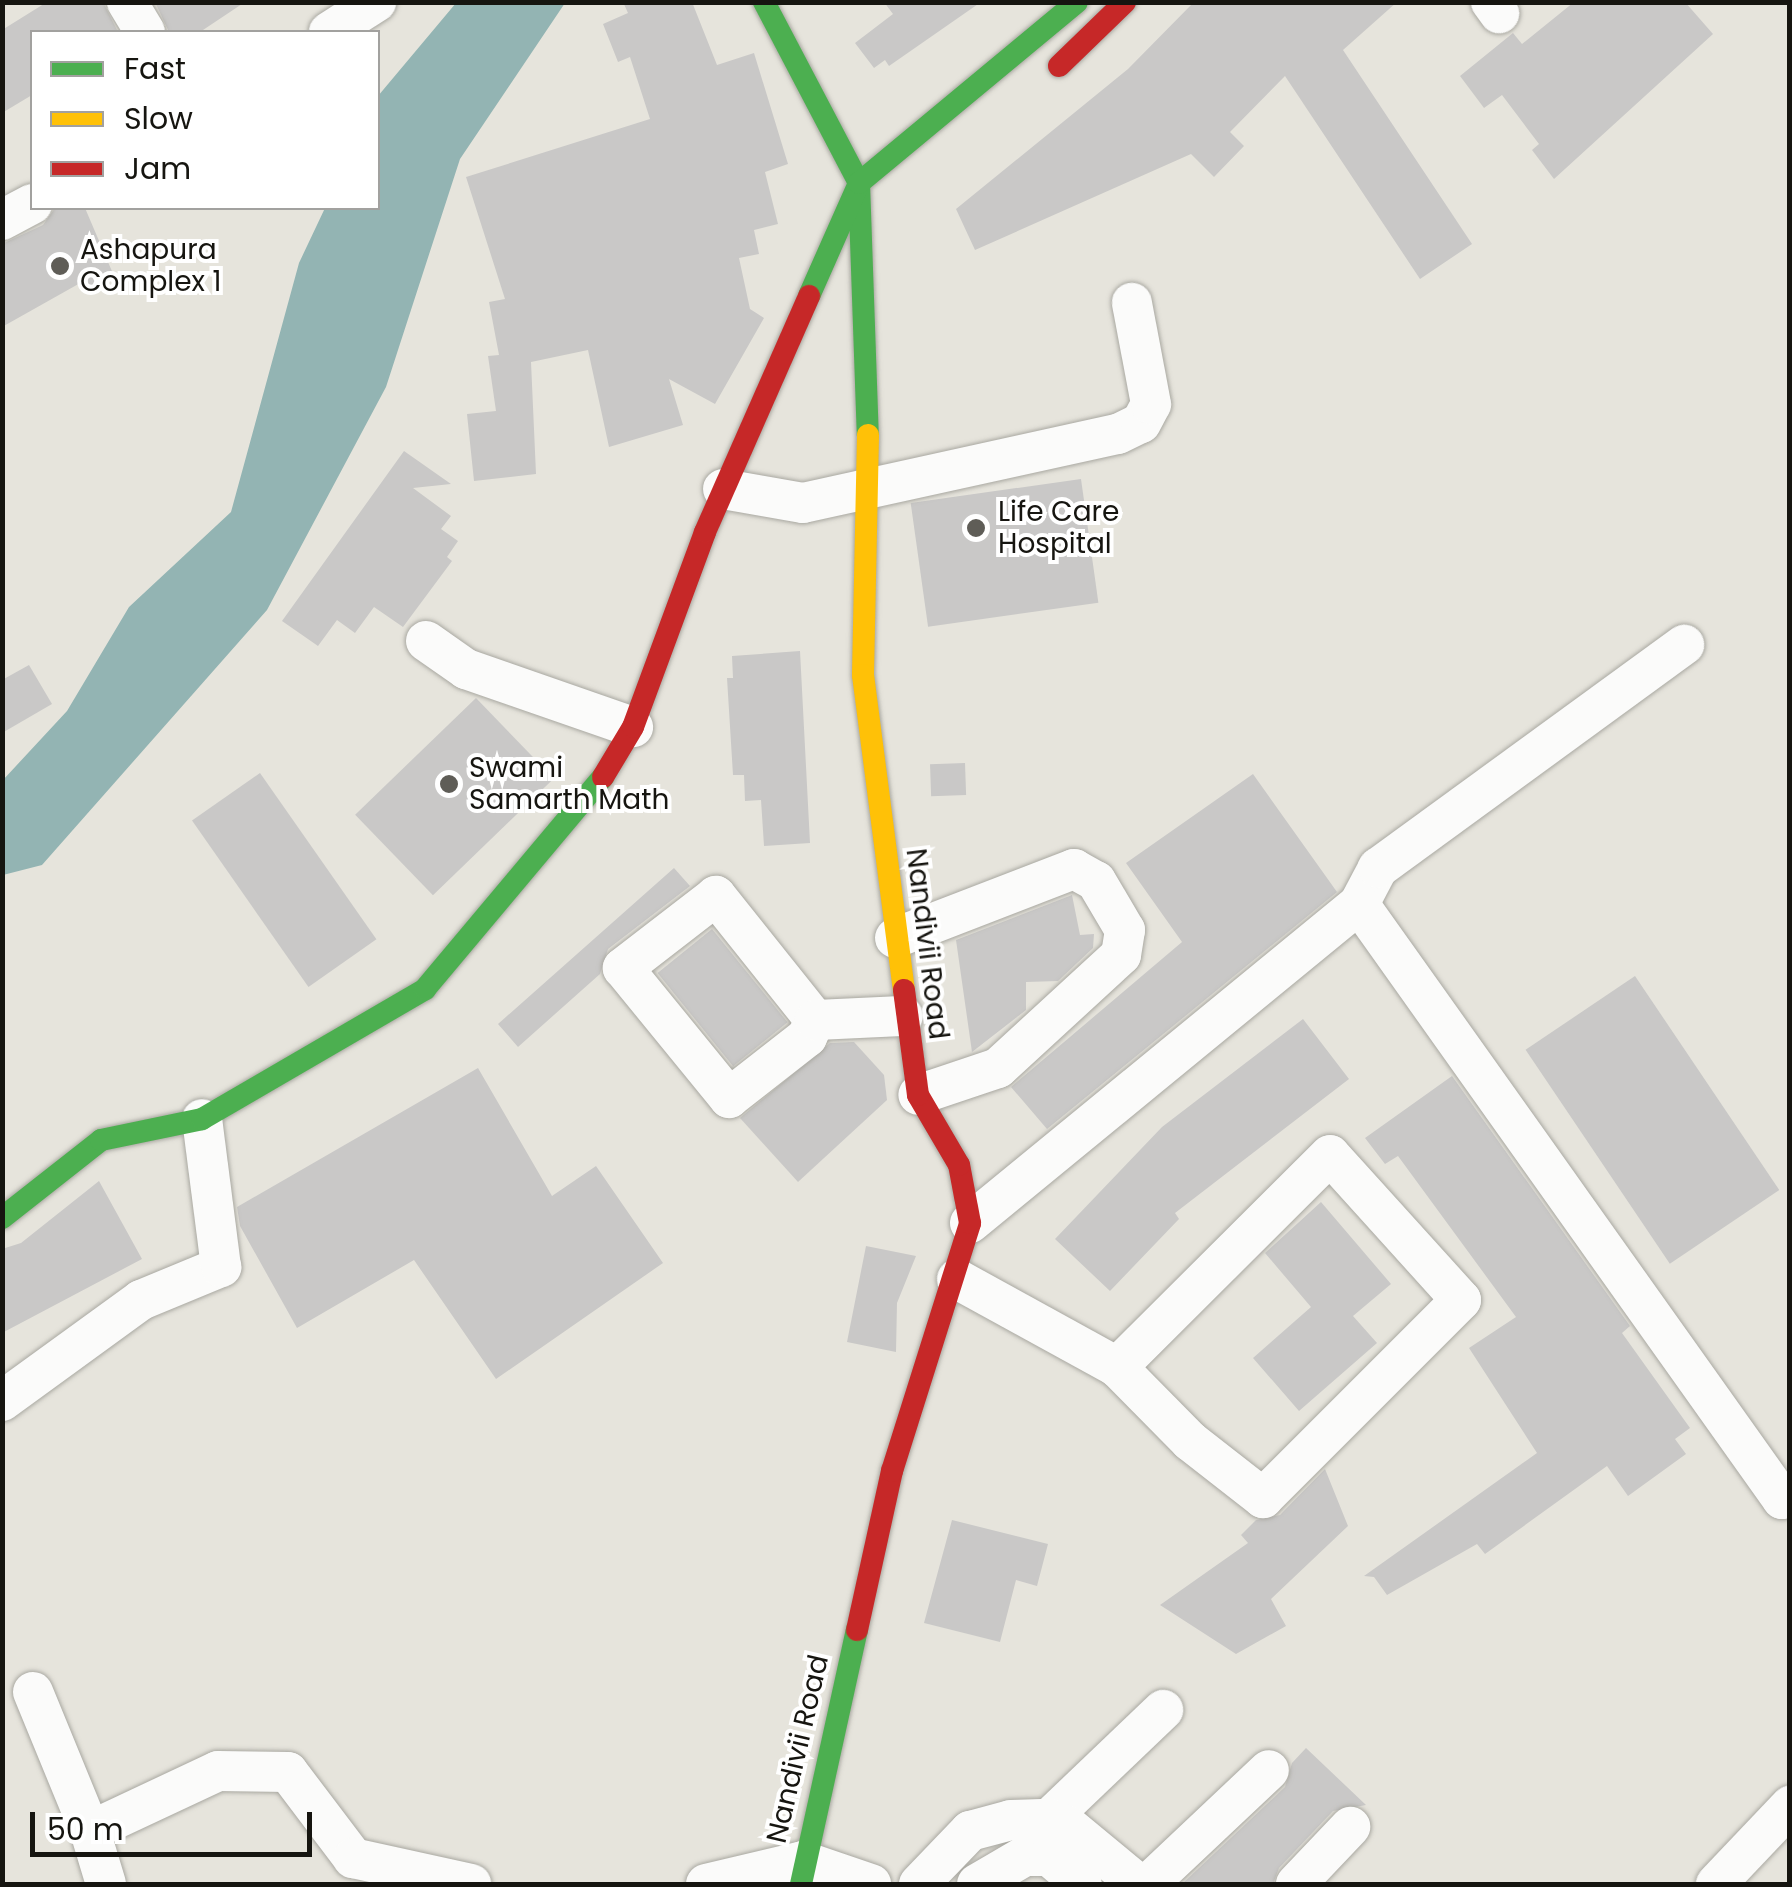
<!DOCTYPE html>
<html>
<head>
<meta charset="utf-8">
<style>
  body { margin:0 }
  #map { position:relative; width:1792px; height:1887px; overflow:hidden; background:#e6e4dc; font-family:Poppins,sans-serif }
  div>[style] { position:absolute }
  .water>* { inset:0; background:#93b4b3 }
  .building>* { inset:0; background:#c9c8c7; transform-origin:0 0 }
  .roads { filter:drop-shadow(0 0 2px #a9a8a1) drop-shadow(0 0 2px #a9a8a1) }
  .street>* { height:40px; margin:-20px; padding:0 20px; transform-origin:20px; border-radius:20px; background:#fbfbfa }
  .fast>* { height:22px; margin:-11px; padding:0 11px; transform-origin:11px; border-radius:11px; background:#4caf50 }
  .slow>* { height:22px; margin:-11px; padding:0 11px; transform-origin:11px; border-radius:11px; background:#ffc107 }
  .jam>* { height:22px; margin:-11px; padding:0 11px; transform-origin:11px; border-radius:11px; background:#c62828 }
  .dots>* { width:28px; height:28px; translate:-50% -50%; box-sizing:border-box; border:5px solid #fff; border-radius:50% }
  span { translate:-50% -50%; white-space:nowrap; text-align:center; line-height:1.15; -webkit-text-stroke:8px #fff; paint-order:stroke }
  .poi-label { font-size:28px; color:#161510 }
  .left { translate:0 -50%; text-align:left }
  .street-label { font-size:28px; color:#161510 }
  .frame { position:absolute; inset:0; border:5px solid #161510; pointer-events:none }
  .legend { position:absolute; left:30px; top:30px; width:350px; height:180px; box-sizing:border-box; background:#fff; border:2px solid #a2a19f; margin:0; padding:12px 18px; list-style:none; font-size:30px; color:#161510 }
  .legend li { display:flex; align-items:center; gap:20px; height:50px }
  .legend b { width:50px; border:2px solid #a2a19f }
  .scale { position:absolute; left:30px; top:1812px; width:282px; height:45px; box-sizing:border-box; border:5px solid #161510; border-top:0; padding-left:12px; font-size:30px; line-height:35px; white-space:nowrap; color:#161510; -webkit-text-stroke:8px #fff; paint-order:stroke }
</style>
</head>
<body>
<div id="map">
  <div class="water">
    <div style="clip-path:polygon(456px 3px,565px 3px,460px 159px,386px 387px,267px 610px,42px 865px,3px 875px,3px 780px,67px 711px,129px 607px,231px 512px,299px 263px,325px 208px,378px 208px,378px 96px)"></div>
  </div>
  <div class="building">
    <div style="clip-path:polygon(47px 2px,103px 2px,118px 32px,32px 32px,32px 95px,2px 113px,2px 30px)"></div>
    <div style="clip-path:polygon(155px 2px,245px 2px,200px 32px,169px 32px)"></div>
    <div style="clip-path:polygon(623px 2px,692px 2px,717px 65px,754px 53px,788px 164px,765px 172px,778px 224px,754px 230px,759px 254px,739px 258px,750px 309px,764px 318px,715px 404px,669px 379px,683px 425px,609px 447px,588px 350px,531px 362px,536px 474px,474px 481px,467px 414px,496px 411px,488px 356px,499px 355px,489px 302px,505px 299px,466px 177px,650px 119px,630px 57px,618px 62px,603px 24px,628px 13px)"></div>
    <div style="clip-path:polygon(884px 2px,981px 2px,889px 66px,885px 60px,874px 68px,855px 43px,893px 14px)"></div>
    <div style="clip-path:polygon(1194px 2px,1397px 2px,1343px 50px,1472px 244px,1420px 279px,1285px 76px,1230px 132px,1244px 146px,1214px 177px,1191px 154px,975px 250px,956px 209px,1128px 69px)"></div>
    <div style="clip-path:polygon(1574px 2px,1685px 2px,1713px 34px,1554px 179px,1532px 150px,1539px 144px,1502px 95px,1484px 108px,1460px 76px,1513px 33px,1522px 44px)"></div>
    <div style="clip-path:polygon(55px 208px,85px 208px,114px 276px,91px 292px,82px 282px,2px 327px,2px 244px,43px 225px)"></div>
    <div style="clip-path:polygon(404px 451px,451px 484px,413px 488px,451px 516px,441px 529px,458px 541px,447px 557px,452px 561px,403px 627px,374px 607px,355px 633px,337px 620px,318px 646px,282px 621px)"></div>
    <div style="left:1081px;top:479px;width:125px;height:172px;rotate:82deg"></div>
    <div style="clip-path:polygon(800px 651px,810px 843px,764px 846px,761px 800px,745px 801px,744px 775px,733px 775px,727px 678px,733px 678px,732px 656px)"></div>
    <div style="clip-path:polygon(29px 665px,52px 704px,2px 733px,2px 680px)"></div>
    <div style="left:476px;top:698px;width:112px;height:168px;rotate:46deg"></div>
    <div style="left:965px;top:763px;width:32px;height:35px;rotate:88deg"></div>
    <div style="left:260px;top:773px;width:203px;height:83px;rotate:55deg"></div>
    <div style="clip-path:polygon(1253px 774px,1337px 892px,1047px 1129px,1011px 1087px,1182px 942px,1126px 863px)"></div>
    <div style="clip-path:polygon(674px 868px,690px 886px,608px 949px,600px 974px,518px 1047px,498px 1024px)"></div>
    <div style="clip-path:polygon(1072px 895px,1080px 935px,1094px 934px,1093px 948px,1058px 981px,1026px 982px,1026px 1010px,972px 1052px,956px 940px)"></div>
    <div style="left:712px;top:929px;width:120px;height:70px;rotate:51deg"></div>
    <div style="left:1635px;top:976px;width:258px;height:132px;rotate:56deg"></div>
    <div style="clip-path:polygon(1303px 1019px,1349px 1079px,1175px 1213px,1179px 1219px,1110px 1291px,1055px 1239px,1162px 1127px)"></div>
    <div style="clip-path:polygon(854px 1042px,884px 1075px,887px 1100px,798px 1182px,740px 1118px,830px 1043px)"></div>
    <div style="clip-path:polygon(478px 1068px,552px 1196px,596px 1166px,663px 1263px,496px 1379px,414px 1260px,297px 1328px,240px 1226px,237px 1207px)"></div>
    <div style="clip-path:polygon(1452px 1076px,1630px 1326px,1622px 1333px,1690px 1428px,1675px 1439px,1686px 1454px,1628px 1496px,1607px 1466px,1485px 1554px,1477px 1544px,1387px 1595px,1374px 1577px,1364px 1576px,1537px 1453px,1469px 1348px,1516px 1317px,1398px 1156px,1385px 1164px,1365px 1138px)"></div>
    <div style="clip-path:polygon(99px 1181px,142px 1259px,2px 1333px,2px 1249px,21px 1243px)"></div>
    <div style="clip-path:polygon(1321px 1202px,1391px 1284px,1353px 1316px,1377px 1343px,1299px 1411px,1253px 1358px,1311px 1307px,1265px 1253px)"></div>
    <div style="clip-path:polygon(866px 1246px,916px 1256px,897px 1303px,896px 1352px,847px 1342px)"></div>
    <div style="clip-path:polygon(1325px 1469px,1348px 1526px,1271px 1599px,1286px 1626px,1236px 1654px,1160px 1605px,1248px 1543px,1241px 1535px,1256px 1520px,1280px 1515px)"></div>
    <div style="clip-path:polygon(952px 1520px,1048px 1544px,1037px 1586px,1016px 1580px,1000px 1642px,924px 1623px)"></div>
    <div style="clip-path:polygon(1306px 1748px,1366px 1805px,1333px 1811px,1279px 1868px,1273px 1884px,1182px 1884px,1285px 1787px,1292px 1763px)"></div>
  </div>
  <div class="roads">
    <div class="street">
      <div style="left:127px;top:2px;width:35px;rotate:59deg"></div>
      <div style="left:1491px;top:2px;width:14px;rotate:54deg"></div>
      <div style="left:329px;top:32px;width:56px;rotate:-32.6deg"></div>
      <div style="left:2px;top:220px;width:34px;rotate:-28deg"></div>
      <div style="left:723px;top:489px;width:81px;rotate:9.9deg"></div>
      <div style="left:803px;top:503px;width:322px;rotate:-12.4deg"></div>
      <div style="left:1118px;top:434px;width:25px;rotate:-26deg"></div>
      <div style="left:1141px;top:423px;width:21px;rotate:-62deg"></div>
      <div style="left:1151px;top:404px;width:103px;rotate:-100.7deg"></div>
      <div style="left:426px;top:641px;width:49px;rotate:35deg"></div>
      <div style="left:466px;top:669px;width:177px;rotate:19.2deg"></div>
      <div style="left:1359px;top:904px;width:41px;rotate:-62.2deg"></div>
      <div style="left:1378px;top:868px;width:379px;rotate:-36.1deg"></div>
      <div style="left:895px;top:938px;width:192px;rotate:-21.1deg"></div>
      <div style="left:1074px;top:869px;width:25px;rotate:29deg"></div>
      <div style="left:1096px;top:881px;width:57px;rotate:59.4deg"></div>
      <div style="left:1125px;top:930px;width:25px;rotate:99deg"></div>
      <div style="left:1121px;top:955px;width:167px;rotate:137.4deg"></div>
      <div style="left:998px;top:1068px;width:84px;rotate:161.4deg"></div>
      <div style="left:815px;top:1020px;width:159px;rotate:-128.6deg"></div>
      <div style="left:716px;top:896px;width:118px;rotate:142.3deg"></div>
      <div style="left:623px;top:968px;width:168px;rotate:50.8deg"></div>
      <div style="left:729px;top:1098px;width:99px;rotate:-38deg"></div>
      <div style="left:807px;top:1037px;width:19px;rotate:-65deg"></div>
      <div style="left:815px;top:1020px;width:88px;rotate:-2.6deg"></div>
      <div style="left:970px;top:1223px;width:503px;rotate:-39.35deg"></div>
      <div style="left:1359px;top:904px;width:730px;rotate:54.59deg"></div>
      <div style="left:1782px;top:1499px;width:9px;rotate:-32deg"></div>
      <div style="left:957px;top:1279px;width:183px;rotate:28.8deg"></div>
      <div style="left:1117px;top:1367px;width:104px;rotate:45.4deg"></div>
      <div style="left:1190px;top:1441px;width:93px;rotate:38deg"></div>
      <div style="left:1263px;top:1498px;width:280px;rotate:-45deg"></div>
      <div style="left:1461px;top:1300px;width:195px;rotate:-132.1deg"></div>
      <div style="left:1330px;top:1155px;width:301px;rotate:135.1deg"></div>
      <div style="left:2px;top:1401px;width:172px;rotate:-36deg"></div>
      <div style="left:141px;top:1300px;width:87px;rotate:-22.4deg"></div>
      <div style="left:221px;top:1267px;width:149px;rotate:-97.3deg"></div>
      <div style="left:33px;top:1692px;width:150px;rotate:67.7deg"></div>
      <div style="left:90px;top:1831px;width:141px;rotate:-25.1deg"></div>
      <div style="left:218px;top:1771px;width:70px;rotate:0.8deg"></div>
      <div style="left:288px;top:1772px;width:108px;rotate:52.9deg"></div>
      <div style="left:353px;top:1858px;width:121px;rotate:12.4deg"></div>
      <div style="left:1049px;top:1819px;width:158px;rotate:-43.7deg"></div>
      <div style="left:90px;top:1831px;width:55px;rotate:73.2deg"></div>
      <div style="left:706px;top:1884px;width:100px;rotate:-13.3deg"></div>
      <div style="left:803px;top:1861px;width:72px;rotate:18.7deg"></div>
      <div style="left:919px;top:1884px;width:74px;rotate:-46.1deg"></div>
      <div style="left:970px;top:1831px;width:42px;rotate:-15deg"></div>
      <div style="left:1011px;top:1820px;width:38px;rotate:-2deg"></div>
      <div style="left:1049px;top:1819px;width:20px;rotate:20deg"></div>
      <div style="left:1068px;top:1826px;width:91px;rotate:39.6deg"></div>
      <div style="left:977px;top:1884px;width:56px;rotate:-30.3deg"></div>
      <div style="left:1025px;top:1856px;width:24px"></div>
      <div style="left:1049px;top:1856px;width:43px;rotate:40.3deg"></div>
      <div style="left:1148px;top:1884px;width:166px;rotate:-43.3deg"></div>
      <div style="left:1296px;top:1884px;width:79px;rotate:-46.5deg"></div>
      <div style="left:1716px;top:1884px;width:108px;rotate:-46.5deg"></div>
    </div>
    <div class="fast">
      <div style="left:764px;top:2px;width:204px;rotate:62.3deg"></div>
      <div style="left:859px;top:183px;width:252px;rotate:88deg"></div>
      <div style="left:809px;top:296px;width:124px;rotate:-66.1deg"></div>
      <div style="left:859px;top:183px;width:283px;rotate:-39.7deg"></div>
      <div style="left:2px;top:1218px;width:126px;rotate:-38.2deg"></div>
      <div style="left:101px;top:1140px;width:103px;rotate:-11.7deg"></div>
      <div style="left:202px;top:1119px;width:258px;rotate:-30.2deg"></div>
      <div style="left:425px;top:989px;width:277px;rotate:-50deg"></div>
      <div style="left:801px;top:1884px;width:260px;rotate:-77.6deg"></div>
    </div>
    <div class="slow">
      <div style="left:868px;top:435px;width:240px;rotate:91.2deg"></div>
      <div style="left:863px;top:675px;width:318px;rotate:82.6deg"></div>
    </div>
    <div class="jam">
      <div style="left:1059px;top:66px;width:92px;rotate:-44.1deg"></div>
      <div style="left:603px;top:777px;width:58px;rotate:-59deg"></div>
      <div style="left:633px;top:727px;width:208px;rotate:-69.7deg"></div>
      <div style="left:705px;top:532px;width:258px;rotate:-66.2deg"></div>
      <div style="left:857px;top:1630px;width:163px;rotate:-77.6deg"></div>
      <div style="left:892px;top:1471px;width:260px;rotate:-72.5deg"></div>
      <div style="left:970px;top:1223px;width:59px;rotate:-100.7deg"></div>
      <div style="left:959px;top:1165px;width:81px;rotate:-120.4deg"></div>
      <div style="left:918px;top:1095px;width:106px;rotate:-97.6deg"></div>
    </div>
  </div>
  <div class="dots">
    <div style="left:60px;top:266px;background:#5f5d57"></div>
    <div style="left:976px;top:528px;background:#5f5d57"></div>
    <div style="left:449px;top:784px;background:#5f5d57"></div>
  </div>
  <div class="poi-label">
    <span class="left" style="left:80px;top:266px">Ashapura<br>Complex 1</span>
    <span class="left" style="left:998px;top:528px">Life Care<br>Hospital</span>
    <span class="left" style="left:469px;top:784px">Swami<br>Samarth Math</span>
  </div>
  <div class="street-label">
    <span style="left:927px;top:944px;rotate:83deg">Nandivii Road</span>
    <span style="left:798px;top:1749px;rotate:-77deg">Nandivii Road</span>
  </div>
  <div class="frame"></div>
  <ul class="legend">
  <li><b style="height:12px;background:#4caf50"></b>Fast</li>
  <li><b style="height:12px;background:#ffc107"></b>Slow</li>
  <li><b style="height:12px;background:#c62828"></b>Jam</li>
  </ul>
  <div class="scale">50 m</div>
</div>
</body>
</html>
